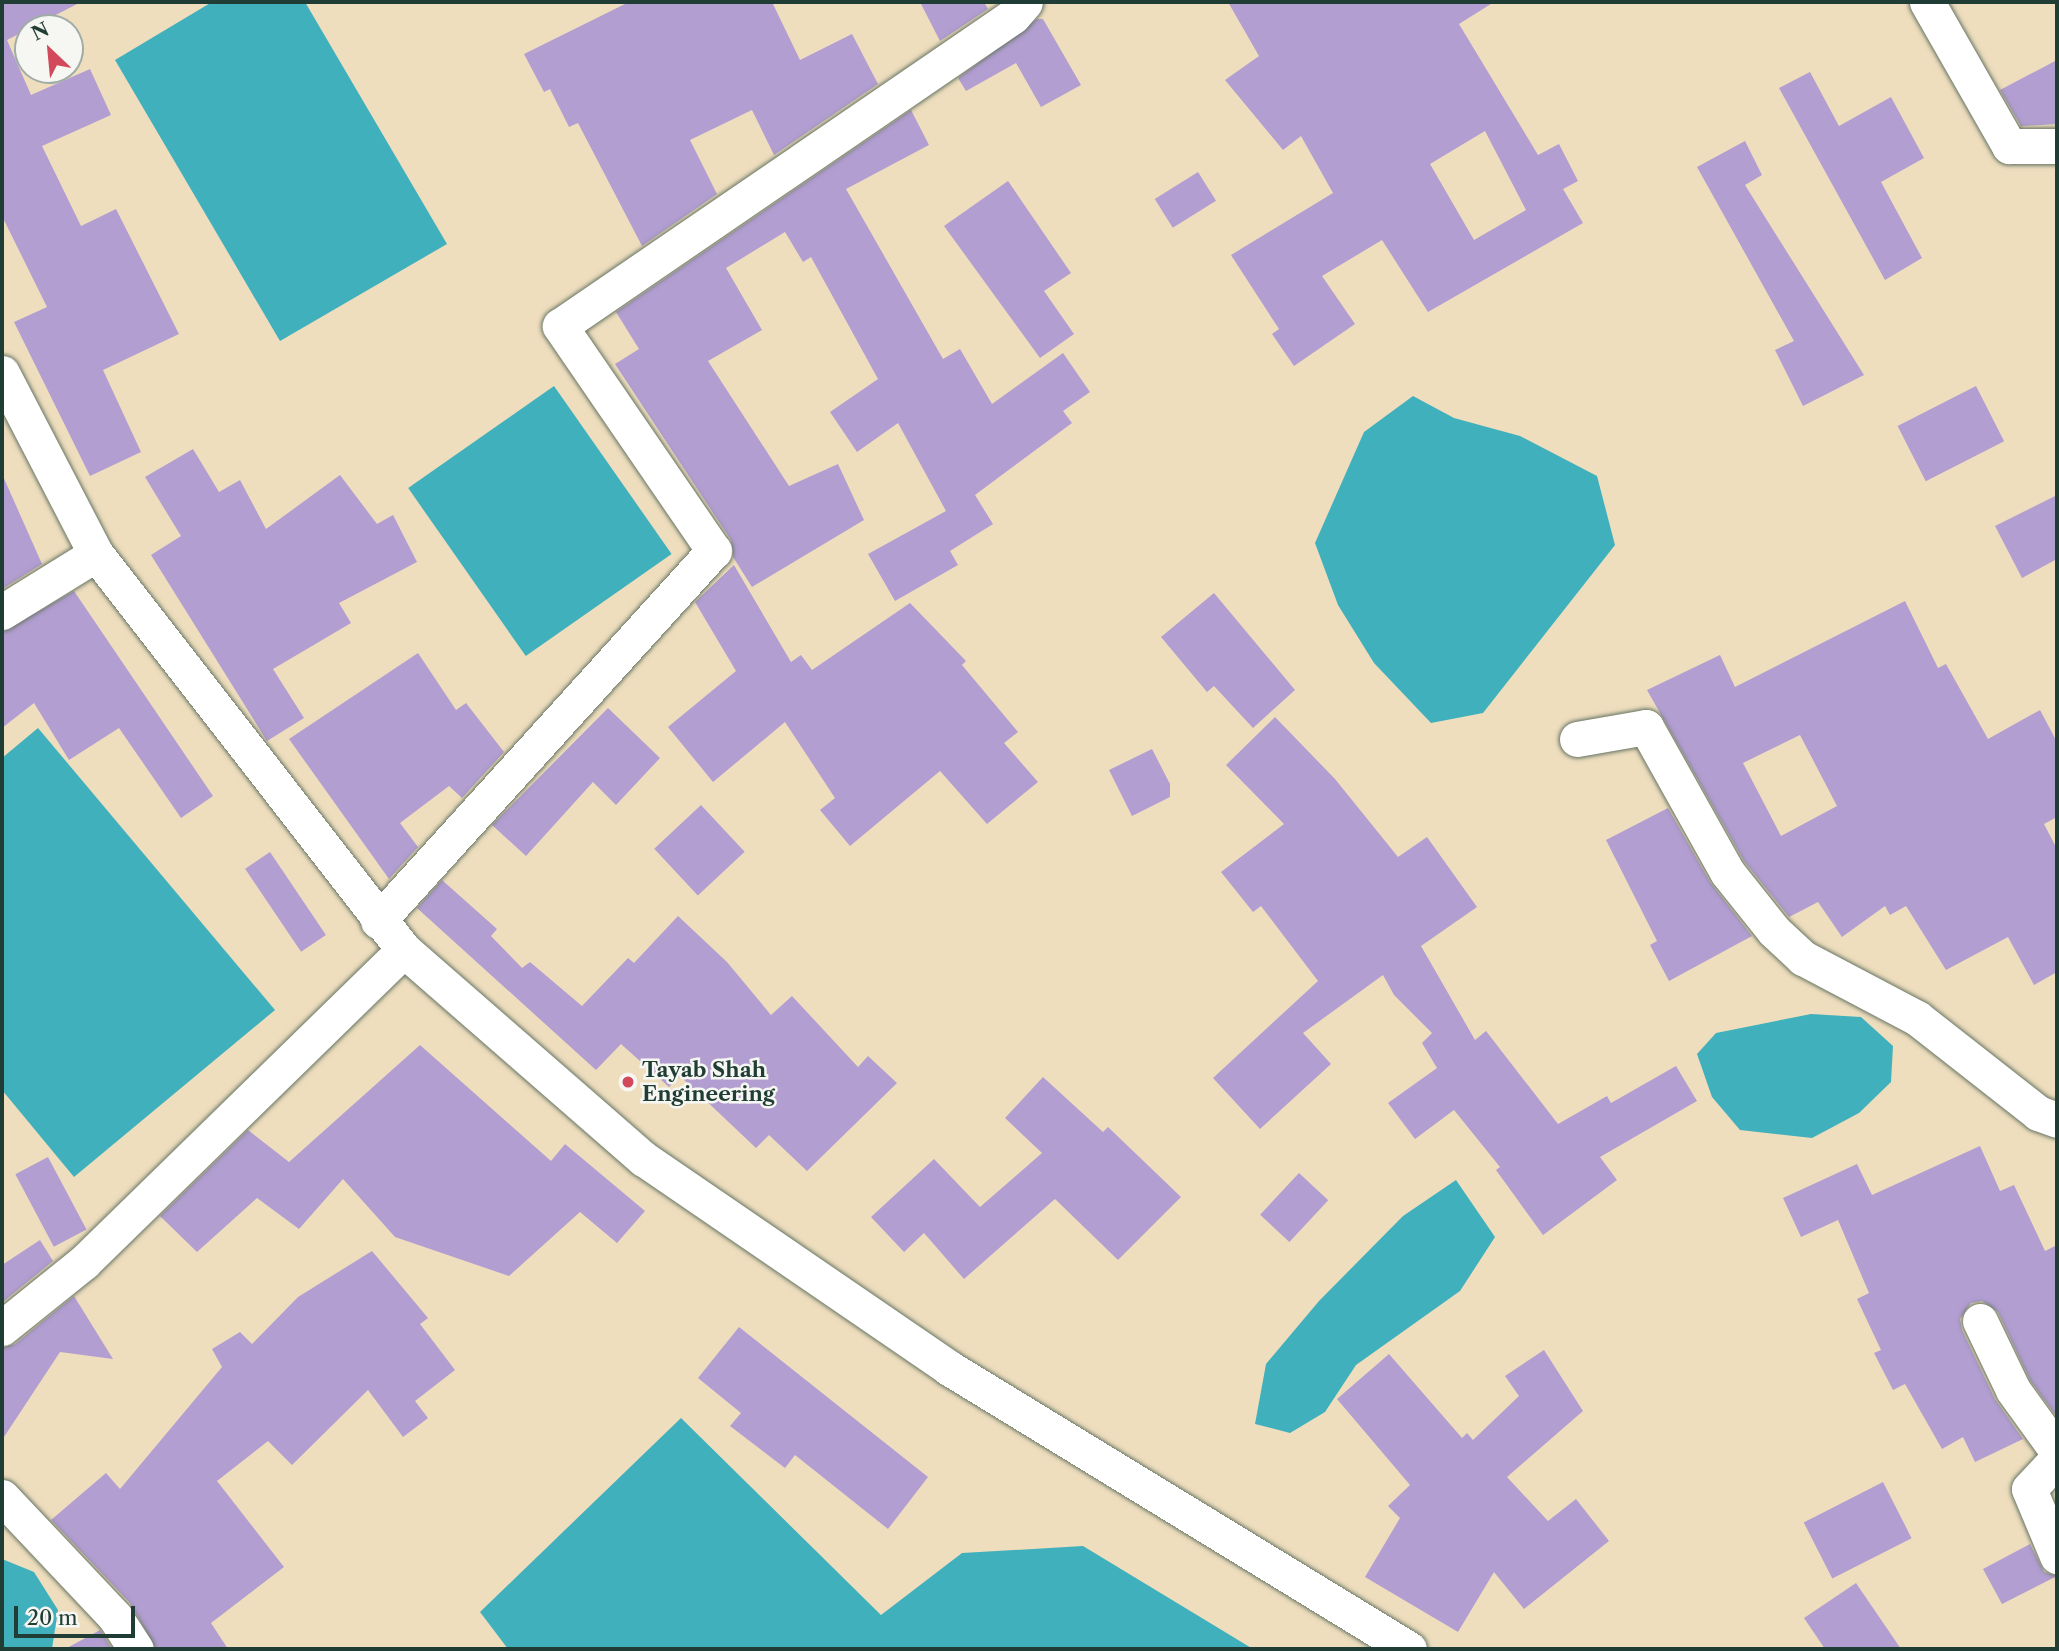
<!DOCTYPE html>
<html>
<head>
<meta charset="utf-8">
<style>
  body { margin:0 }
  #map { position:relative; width:2059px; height:1651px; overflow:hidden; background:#eedebe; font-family:"Libre Caslon Text",serif }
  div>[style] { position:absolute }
  .water>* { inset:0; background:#41b0bd; transform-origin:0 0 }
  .building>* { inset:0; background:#b29ed1; transform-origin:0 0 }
  .roads { filter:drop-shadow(0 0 2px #677564) drop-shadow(0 0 2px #677564) }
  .street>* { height:35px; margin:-17.5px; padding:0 17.5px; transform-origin:17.5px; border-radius:17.5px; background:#fff }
  .dots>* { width:19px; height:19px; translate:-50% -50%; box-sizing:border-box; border:4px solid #f6f6f2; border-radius:50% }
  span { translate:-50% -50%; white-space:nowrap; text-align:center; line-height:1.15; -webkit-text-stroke:5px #f6f6f2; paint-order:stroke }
  .poi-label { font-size:21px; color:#1f3d34; font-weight:700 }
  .left { translate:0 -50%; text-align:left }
  .frame { position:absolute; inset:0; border:4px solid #1f3d34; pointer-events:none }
  .north { position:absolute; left:14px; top:14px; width:70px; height:70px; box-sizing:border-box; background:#f6f6f2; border:2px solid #a0aca6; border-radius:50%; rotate:334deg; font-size:19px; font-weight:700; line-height:28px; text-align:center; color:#1f3d34 }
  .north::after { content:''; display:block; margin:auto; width:24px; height:32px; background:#d1495b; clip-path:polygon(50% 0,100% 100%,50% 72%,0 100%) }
  .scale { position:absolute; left:14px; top:1606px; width:121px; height:32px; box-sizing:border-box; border:4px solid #1f3d34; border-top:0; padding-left:9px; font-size:21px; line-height:24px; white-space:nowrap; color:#1f3d34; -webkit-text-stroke:5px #f6f6f2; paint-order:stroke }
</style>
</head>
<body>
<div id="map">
  <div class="water">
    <div style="clip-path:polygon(212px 2px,305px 2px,447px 244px,280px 341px,115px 60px)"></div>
    <div style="left:554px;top:386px;width:205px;height:178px;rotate:55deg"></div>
    <div style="clip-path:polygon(1413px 396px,1454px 418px,1520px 436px,1597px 476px,1615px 545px,1483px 713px,1431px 723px,1374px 663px,1338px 605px,1315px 543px,1364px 432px)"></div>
    <div style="clip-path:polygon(38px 728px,275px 1010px,74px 1177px,2px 1090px,2px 758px)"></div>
    <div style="clip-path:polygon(1811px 1014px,1861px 1017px,1893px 1046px,1891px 1082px,1859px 1113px,1812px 1138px,1740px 1130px,1712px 1097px,1697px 1054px,1716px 1033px)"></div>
    <div style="clip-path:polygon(1456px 1180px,1495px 1237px,1460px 1291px,1356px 1365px,1325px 1412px,1290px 1433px,1255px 1424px,1266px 1364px,1319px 1301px,1403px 1216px)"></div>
    <div style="clip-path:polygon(681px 1418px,881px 1615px,962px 1553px,1083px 1546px,1253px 1649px,508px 1649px,480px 1612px)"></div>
    <div style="clip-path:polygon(2px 1559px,34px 1572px,58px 1610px,52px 1649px,2px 1649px)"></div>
  </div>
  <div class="building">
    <div style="clip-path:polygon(2px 2px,81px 2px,7px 40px,31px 95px,90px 69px,111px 115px,42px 146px,81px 226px,116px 209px,179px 334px,103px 370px,141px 452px,90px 476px,14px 322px,47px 307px,2px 216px)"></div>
    <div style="clip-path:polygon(629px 2px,772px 2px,800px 60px,852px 34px,878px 84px,774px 155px,752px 110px,690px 140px,717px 194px,642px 246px,578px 123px,569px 127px,550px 89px,544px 92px,524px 54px)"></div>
    <div style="clip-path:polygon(920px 2px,984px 2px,988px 9px,940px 41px)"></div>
    <div style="clip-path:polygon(evenodd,1228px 2px,1494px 2px,1459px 24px,1538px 155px,1559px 144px,1578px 181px,1563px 189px,1583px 223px,1428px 312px,1382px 240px,1322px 276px,1355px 324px,1294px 366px,1272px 334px,1279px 329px,1231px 255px,1333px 193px,1301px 136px,1283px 150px,1225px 80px,1259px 56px,1228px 2px,1485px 131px,1526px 210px,1474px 240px,1430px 164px,1485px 131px)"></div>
    <div style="clip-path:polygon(1037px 19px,1043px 19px,1081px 85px,1041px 107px,1016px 63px,966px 91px,958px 78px)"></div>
    <div style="clip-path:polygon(2057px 60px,2057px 124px,2021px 126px,2000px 90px)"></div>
    <div style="clip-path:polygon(1810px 72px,1839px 126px,1891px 97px,1924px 158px,1881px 182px,1922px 258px,1885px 280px,1779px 88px)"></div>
    <div style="clip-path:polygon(911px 110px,929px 145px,846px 189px,943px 359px,960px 349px,992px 404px,1063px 353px,1090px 392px,1063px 411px,1072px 423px,975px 495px,993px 524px,950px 551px,958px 565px,895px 601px,868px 554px,946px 511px,898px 423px,857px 452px,830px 412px,878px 379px,811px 257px,803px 262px,785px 232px,726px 268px,762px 330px,708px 361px,789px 486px,838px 464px,864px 520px,752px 587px,733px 557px,731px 540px,615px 364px,639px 349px,616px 312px)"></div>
    <div style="clip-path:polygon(1745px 141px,1762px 175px,1745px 185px,1864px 375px,1803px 406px,1775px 350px,1794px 341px,1697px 167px)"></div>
    <div style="left:1198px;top:172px;width:34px;height:51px;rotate:58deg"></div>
    <div style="clip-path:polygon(1008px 181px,1071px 273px,1044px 291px,1074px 334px,1040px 358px,944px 226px)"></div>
    <div style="left:1976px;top:386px;width:62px;height:88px;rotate:63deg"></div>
    <div style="clip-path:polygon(193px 449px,219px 492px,240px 480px,266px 529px,340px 475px,377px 524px,393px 515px,417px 562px,339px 603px,351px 623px,273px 669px,304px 718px,267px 741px,151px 555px,181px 536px,145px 477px)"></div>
    <div style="clip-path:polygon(2px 474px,42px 564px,2px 589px)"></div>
    <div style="clip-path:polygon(2057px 495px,2057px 559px,2022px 578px,1995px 526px)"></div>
    <div style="clip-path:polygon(734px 565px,791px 662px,801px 655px,812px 670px,910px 603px,966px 661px,962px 665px,1018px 732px,1004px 743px,1038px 782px,987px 824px,940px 771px,850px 846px,820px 810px,835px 798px,785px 722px,713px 782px,668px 727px,736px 671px,695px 602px)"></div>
    <div style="clip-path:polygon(74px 591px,213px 796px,181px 818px,119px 728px,69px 760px,34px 703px,2px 728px,2px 632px)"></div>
    <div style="clip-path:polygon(1214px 593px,1295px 690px,1253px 728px,1214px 686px,1207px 692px,1161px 637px)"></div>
    <div style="clip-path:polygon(evenodd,1905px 601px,1938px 668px,1946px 664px,1988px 739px,2040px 710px,2057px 742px,2057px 817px,2044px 824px,2057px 849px,2057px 972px,2034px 985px,2008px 937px,1946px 970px,1906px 906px,1890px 915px,1885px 906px,1842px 937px,1818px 902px,1789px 917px,1744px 861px,1647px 690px,1720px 655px,1735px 687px,1905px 601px,1800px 735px,1837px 806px,1781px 836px,1743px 763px,1800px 735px)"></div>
    <div style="clip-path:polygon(418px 653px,456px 710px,466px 703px,504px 752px,462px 798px,449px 786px,400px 823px,418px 847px,389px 879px,289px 739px)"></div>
    <div style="clip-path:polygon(608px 708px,660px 758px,616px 805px,593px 782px,526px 856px,492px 825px)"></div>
    <div style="clip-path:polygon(1275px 717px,1335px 779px,1398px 857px,1427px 837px,1477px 907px,1421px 946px,1475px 1040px,1486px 1031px,1558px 1124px,1607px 1096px,1611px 1103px,1676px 1066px,1697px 1101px,1600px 1157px,1617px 1180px,1543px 1235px,1496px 1170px,1500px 1167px,1454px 1110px,1415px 1139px,1388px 1103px,1437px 1068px,1422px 1043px,1432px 1033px,1394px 995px,1383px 975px,1303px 1033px,1331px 1064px,1260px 1129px,1213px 1078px,1318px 981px,1261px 906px,1253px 912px,1221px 872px,1284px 824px,1226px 765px)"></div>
    <div style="clip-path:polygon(1152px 749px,1170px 784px,1170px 797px,1132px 816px,1109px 770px)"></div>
    <div style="left:701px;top:805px;width:64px;height:64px;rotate:47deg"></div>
    <div style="clip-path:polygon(1668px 808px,1710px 882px,1752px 936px,1669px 981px,1650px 945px,1657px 941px,1606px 840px)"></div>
    <div style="left:270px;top:852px;width:100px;height:30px;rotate:56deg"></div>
    <div style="clip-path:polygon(442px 880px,497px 929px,491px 936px,522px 968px,530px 962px,582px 1006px,628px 958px,634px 963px,678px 916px,727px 962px,771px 1015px,792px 996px,858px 1067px,868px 1056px,897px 1083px,807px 1171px,769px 1135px,756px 1148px,680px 1076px,669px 1087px,621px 1044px,596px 1070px,417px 908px)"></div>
    <div style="clip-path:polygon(420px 1045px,551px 1161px,565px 1144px,645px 1211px,617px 1243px,580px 1212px,509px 1276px,395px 1237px,343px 1179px,299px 1229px,257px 1198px,197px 1252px,160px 1216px,248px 1130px,289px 1162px)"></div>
    <div style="clip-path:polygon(1043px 1077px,1103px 1132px,1108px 1127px,1181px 1197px,1118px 1260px,1055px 1199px,964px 1279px,924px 1233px,904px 1252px,871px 1217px,934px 1159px,980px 1207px,1042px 1153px,1005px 1118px)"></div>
    <div style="clip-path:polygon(1980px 1146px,2000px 1191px,2014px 1185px,2045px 1251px,2057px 1245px,2057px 1417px,2030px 1380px,1998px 1312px,1982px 1301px,1971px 1303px,1960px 1319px,1962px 1330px,1995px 1399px,2023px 1439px,1975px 1462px,1963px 1437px,1942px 1449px,1905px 1384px,1893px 1390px,1874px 1353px,1881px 1350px,1857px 1299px,1869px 1293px,1838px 1220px,1801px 1237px,1783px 1198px,1857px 1164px,1872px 1195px)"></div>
    <div style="left:48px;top:1157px;width:82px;height:37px;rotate:62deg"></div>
    <div style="left:1299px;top:1173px;width:40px;height:57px;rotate:43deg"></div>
    <div style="clip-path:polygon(40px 1240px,53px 1261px,4px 1301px,2px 1265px)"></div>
    <div style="clip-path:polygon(372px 1251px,428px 1318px,420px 1324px,455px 1370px,415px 1401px,428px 1418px,403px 1437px,368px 1390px,292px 1465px,268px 1441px,217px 1481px,284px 1567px,211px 1623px,228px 1649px,156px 1649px,130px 1603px,51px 1520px,106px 1473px,120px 1489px,222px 1367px,212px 1349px,240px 1332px,252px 1344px,298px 1297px)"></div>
    <div style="clip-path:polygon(74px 1296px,113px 1359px,60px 1352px,2px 1440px,2px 1348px,15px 1344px)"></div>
    <div style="clip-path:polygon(739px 1327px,928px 1477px,888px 1529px,795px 1455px,785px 1468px,730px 1426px,741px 1413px,698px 1378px)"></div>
    <div style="clip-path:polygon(1544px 1350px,1583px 1411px,1507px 1477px,1548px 1521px,1576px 1499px,1609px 1541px,1524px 1609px,1494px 1572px,1458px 1632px,1365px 1577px,1400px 1518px,1388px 1506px,1410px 1485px,1337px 1399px,1389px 1354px,1462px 1438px,1467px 1433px,1473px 1440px,1519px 1396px,1505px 1376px)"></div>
    <div style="left:1883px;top:1482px;width:63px;height:89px;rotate:63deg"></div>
    <div style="clip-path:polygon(2030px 1544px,2044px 1572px,2057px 1576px,2002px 1604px,1983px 1569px)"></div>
    <div style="clip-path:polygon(1856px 1583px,1901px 1649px,1825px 1649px,1804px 1618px)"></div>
    <div style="clip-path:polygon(100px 1630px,112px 1649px,65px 1649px)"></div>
  </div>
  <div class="roads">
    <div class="street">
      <div style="left:1927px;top:2px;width:166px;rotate:60.3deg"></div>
      <div style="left:2009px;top:146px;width:48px"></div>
      <div style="left:2px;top:373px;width:204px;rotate:62.6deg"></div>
      <div style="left:96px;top:554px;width:502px;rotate:52.13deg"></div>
      <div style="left:404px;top:950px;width:318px;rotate:41.1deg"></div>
      <div style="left:644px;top:1159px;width:370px;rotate:34.4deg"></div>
      <div style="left:949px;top:1368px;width:539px;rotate:31.42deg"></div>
      <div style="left:2px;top:612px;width:110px;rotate:-31.7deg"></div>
      <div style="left:1577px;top:739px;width:70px;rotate:-9.9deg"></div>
      <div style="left:1646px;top:727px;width:166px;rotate:60.8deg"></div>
      <div style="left:1727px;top:872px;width:75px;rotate:51.5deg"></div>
      <div style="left:1774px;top:931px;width:40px;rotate:43deg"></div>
      <div style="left:1803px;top:958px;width:129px;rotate:27.8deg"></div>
      <div style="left:1917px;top:1018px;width:154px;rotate:38.1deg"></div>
      <div style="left:2038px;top:1113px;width:20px;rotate:20deg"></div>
      <div style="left:378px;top:921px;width:500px;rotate:-47.8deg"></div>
      <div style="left:714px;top:551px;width:273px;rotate:-124.4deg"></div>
      <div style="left:560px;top:326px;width:549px;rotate:-34.38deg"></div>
      <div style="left:1013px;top:16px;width:18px;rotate:-49deg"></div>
      <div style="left:1980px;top:1321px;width:76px;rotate:64.4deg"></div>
      <div style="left:2013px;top:1390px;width:75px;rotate:54.2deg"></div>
      <div style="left:2px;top:1328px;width:105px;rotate:-38.8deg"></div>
      <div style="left:84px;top:1262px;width:447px;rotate:-44.3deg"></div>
      <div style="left:2057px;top:1459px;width:41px;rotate:133deg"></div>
      <div style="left:2029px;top:1489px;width:73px;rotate:67.3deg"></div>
      <div style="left:2px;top:1497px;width:165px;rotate:46.7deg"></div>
      <div style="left:115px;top:1617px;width:38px;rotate:57deg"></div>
    </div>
  </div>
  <div class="dots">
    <div style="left:628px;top:1082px;background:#d1495b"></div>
  </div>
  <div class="poi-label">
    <span class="left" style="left:642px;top:1082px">Tayab Shah<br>Engineering</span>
  </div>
  <div class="frame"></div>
  <div class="north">N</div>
  <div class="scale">20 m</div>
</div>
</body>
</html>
